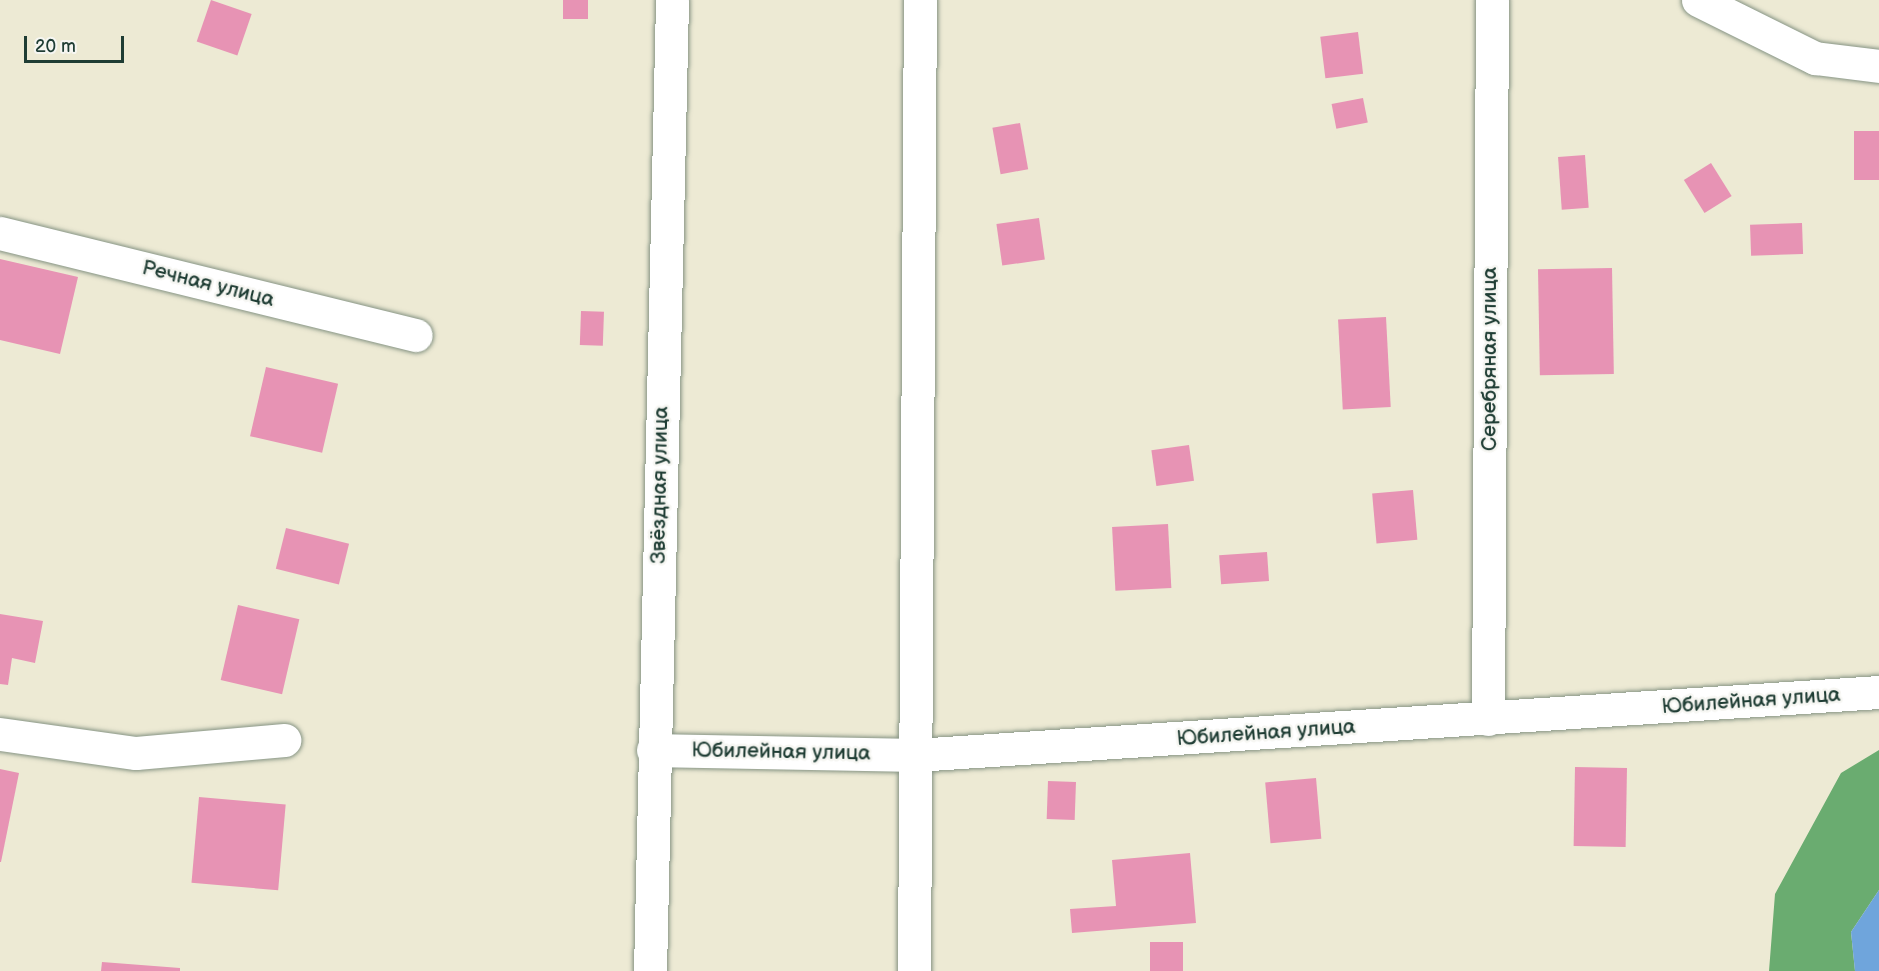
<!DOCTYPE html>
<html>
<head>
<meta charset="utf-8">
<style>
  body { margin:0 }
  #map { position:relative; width:1879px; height:971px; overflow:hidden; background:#edead4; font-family:"Balsamiq Sans",sans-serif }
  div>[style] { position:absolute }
  .forest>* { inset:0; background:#6aac70 }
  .water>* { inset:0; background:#6fa5dc }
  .building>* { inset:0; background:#e793b4; transform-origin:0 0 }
  .roads { filter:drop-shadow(0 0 2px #869484) drop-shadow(0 0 2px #869484) }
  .street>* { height:33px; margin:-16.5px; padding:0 16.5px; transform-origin:16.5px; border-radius:16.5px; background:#fff }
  span { translate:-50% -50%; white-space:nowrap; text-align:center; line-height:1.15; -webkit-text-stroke:5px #f6f6f2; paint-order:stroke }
  .street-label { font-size:21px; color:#1f3d34 }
  .scale { position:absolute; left:24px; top:36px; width:100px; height:27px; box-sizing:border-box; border:3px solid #1f3d34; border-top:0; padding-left:8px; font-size:18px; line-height:21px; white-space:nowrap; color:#1f3d34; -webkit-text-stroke:4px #f6f6f2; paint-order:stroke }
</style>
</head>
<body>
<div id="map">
  <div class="forest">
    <div style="clip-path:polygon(1879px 750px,1879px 890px,1851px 932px,1855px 971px,1769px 971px,1775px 894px,1841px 773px)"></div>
  </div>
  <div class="water">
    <div style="clip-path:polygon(1879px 890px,1879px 971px,1855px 971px,1851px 932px)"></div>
  </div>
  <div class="building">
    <div style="left:211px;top:0;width:43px;height:44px;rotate:19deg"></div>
    <div style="left:563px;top:0;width:25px;height:19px"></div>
    <div style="left:1358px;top:32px;width:42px;height:38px;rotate:83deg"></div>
    <div style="left:1363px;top:98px;width:25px;height:32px;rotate:79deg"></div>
    <div style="left:1020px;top:123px;width:47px;height:28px;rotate:80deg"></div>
    <div style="left:1854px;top:131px;width:25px;height:49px"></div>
    <div style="left:1585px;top:155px;width:53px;height:27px;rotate:86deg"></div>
    <div style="left:1711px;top:163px;width:39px;height:32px;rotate:58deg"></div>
    <div style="left:1039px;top:218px;width:42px;height:43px;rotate:82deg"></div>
    <div style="left:1802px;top:223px;width:31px;height:52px;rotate:88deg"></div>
    <div style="clip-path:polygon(0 259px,78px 277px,60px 354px,0 340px)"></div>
    <div style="left:1612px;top:268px;width:106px;height:74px;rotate:89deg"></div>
    <div style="left:581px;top:311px;width:23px;height:34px;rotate:2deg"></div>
    <div style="left:1386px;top:317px;width:90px;height:48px;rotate:87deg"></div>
    <div style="left:266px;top:367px;width:74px;height:71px;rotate:13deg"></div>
    <div style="left:1189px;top:445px;width:36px;height:38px;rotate:82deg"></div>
    <div style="left:1413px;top:490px;width:50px;height:41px;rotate:85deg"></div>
    <div style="left:1168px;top:524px;width:64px;height:56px;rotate:87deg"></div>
    <div style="left:286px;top:528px;width:65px;height:42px;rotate:14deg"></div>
    <div style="left:1267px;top:552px;width:29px;height:48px;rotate:86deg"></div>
    <div style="left:238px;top:605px;width:63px;height:77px;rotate:13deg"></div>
    <div style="clip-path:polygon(0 614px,43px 621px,35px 663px,12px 658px,8px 685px,0 684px)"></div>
    <div style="left:1575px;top:767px;width:52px;height:79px;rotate:1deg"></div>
    <div style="clip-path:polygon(0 769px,19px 773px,1px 862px,0 862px)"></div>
    <div style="left:1316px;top:778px;width:61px;height:51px;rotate:85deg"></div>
    <div style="left:1048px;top:781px;width:28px;height:38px;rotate:2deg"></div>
    <div style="left:199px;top:797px;width:87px;height:86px;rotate:5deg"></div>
    <div style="clip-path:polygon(1190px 853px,1196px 923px,1072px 933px,1070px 909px,1116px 906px,1112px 860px)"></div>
    <div style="left:1150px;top:942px;width:33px;height:29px"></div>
    <div style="clip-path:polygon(102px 962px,180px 968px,180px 971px,101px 971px)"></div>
  </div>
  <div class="roads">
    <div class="street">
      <div style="left:1698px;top:0;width:131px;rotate:26.4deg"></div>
      <div style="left:1815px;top:58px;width:64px;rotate:7.1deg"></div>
      <div style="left:0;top:233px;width:428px;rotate:13.8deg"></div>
      <div style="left:1488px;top:719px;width:719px;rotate:-89.68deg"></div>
      <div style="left:0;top:734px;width:137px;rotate:8deg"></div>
      <div style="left:136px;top:753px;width:149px;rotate:-5deg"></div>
      <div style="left:653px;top:750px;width:262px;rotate:1.1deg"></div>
      <div style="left:915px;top:755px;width:966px;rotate:-3.74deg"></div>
      <div style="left:650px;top:971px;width:971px;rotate:-88.7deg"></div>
      <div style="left:914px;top:971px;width:971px;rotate:-89.65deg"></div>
    </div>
  </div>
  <div class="street-label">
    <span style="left:208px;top:284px;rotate:14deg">Речная улица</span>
    <span style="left:1490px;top:359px;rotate:-90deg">Серебряная улица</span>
    <span style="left:660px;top:485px;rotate:-89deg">Звёздная улица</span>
    <span style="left:1751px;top:701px;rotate:-4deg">Юбилейная улица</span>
    <span style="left:1266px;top:733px;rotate:-4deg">Юбилейная улица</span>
    <span style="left:781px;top:752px;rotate:1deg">Юбилейная улица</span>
  </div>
  <div class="scale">20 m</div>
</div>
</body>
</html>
